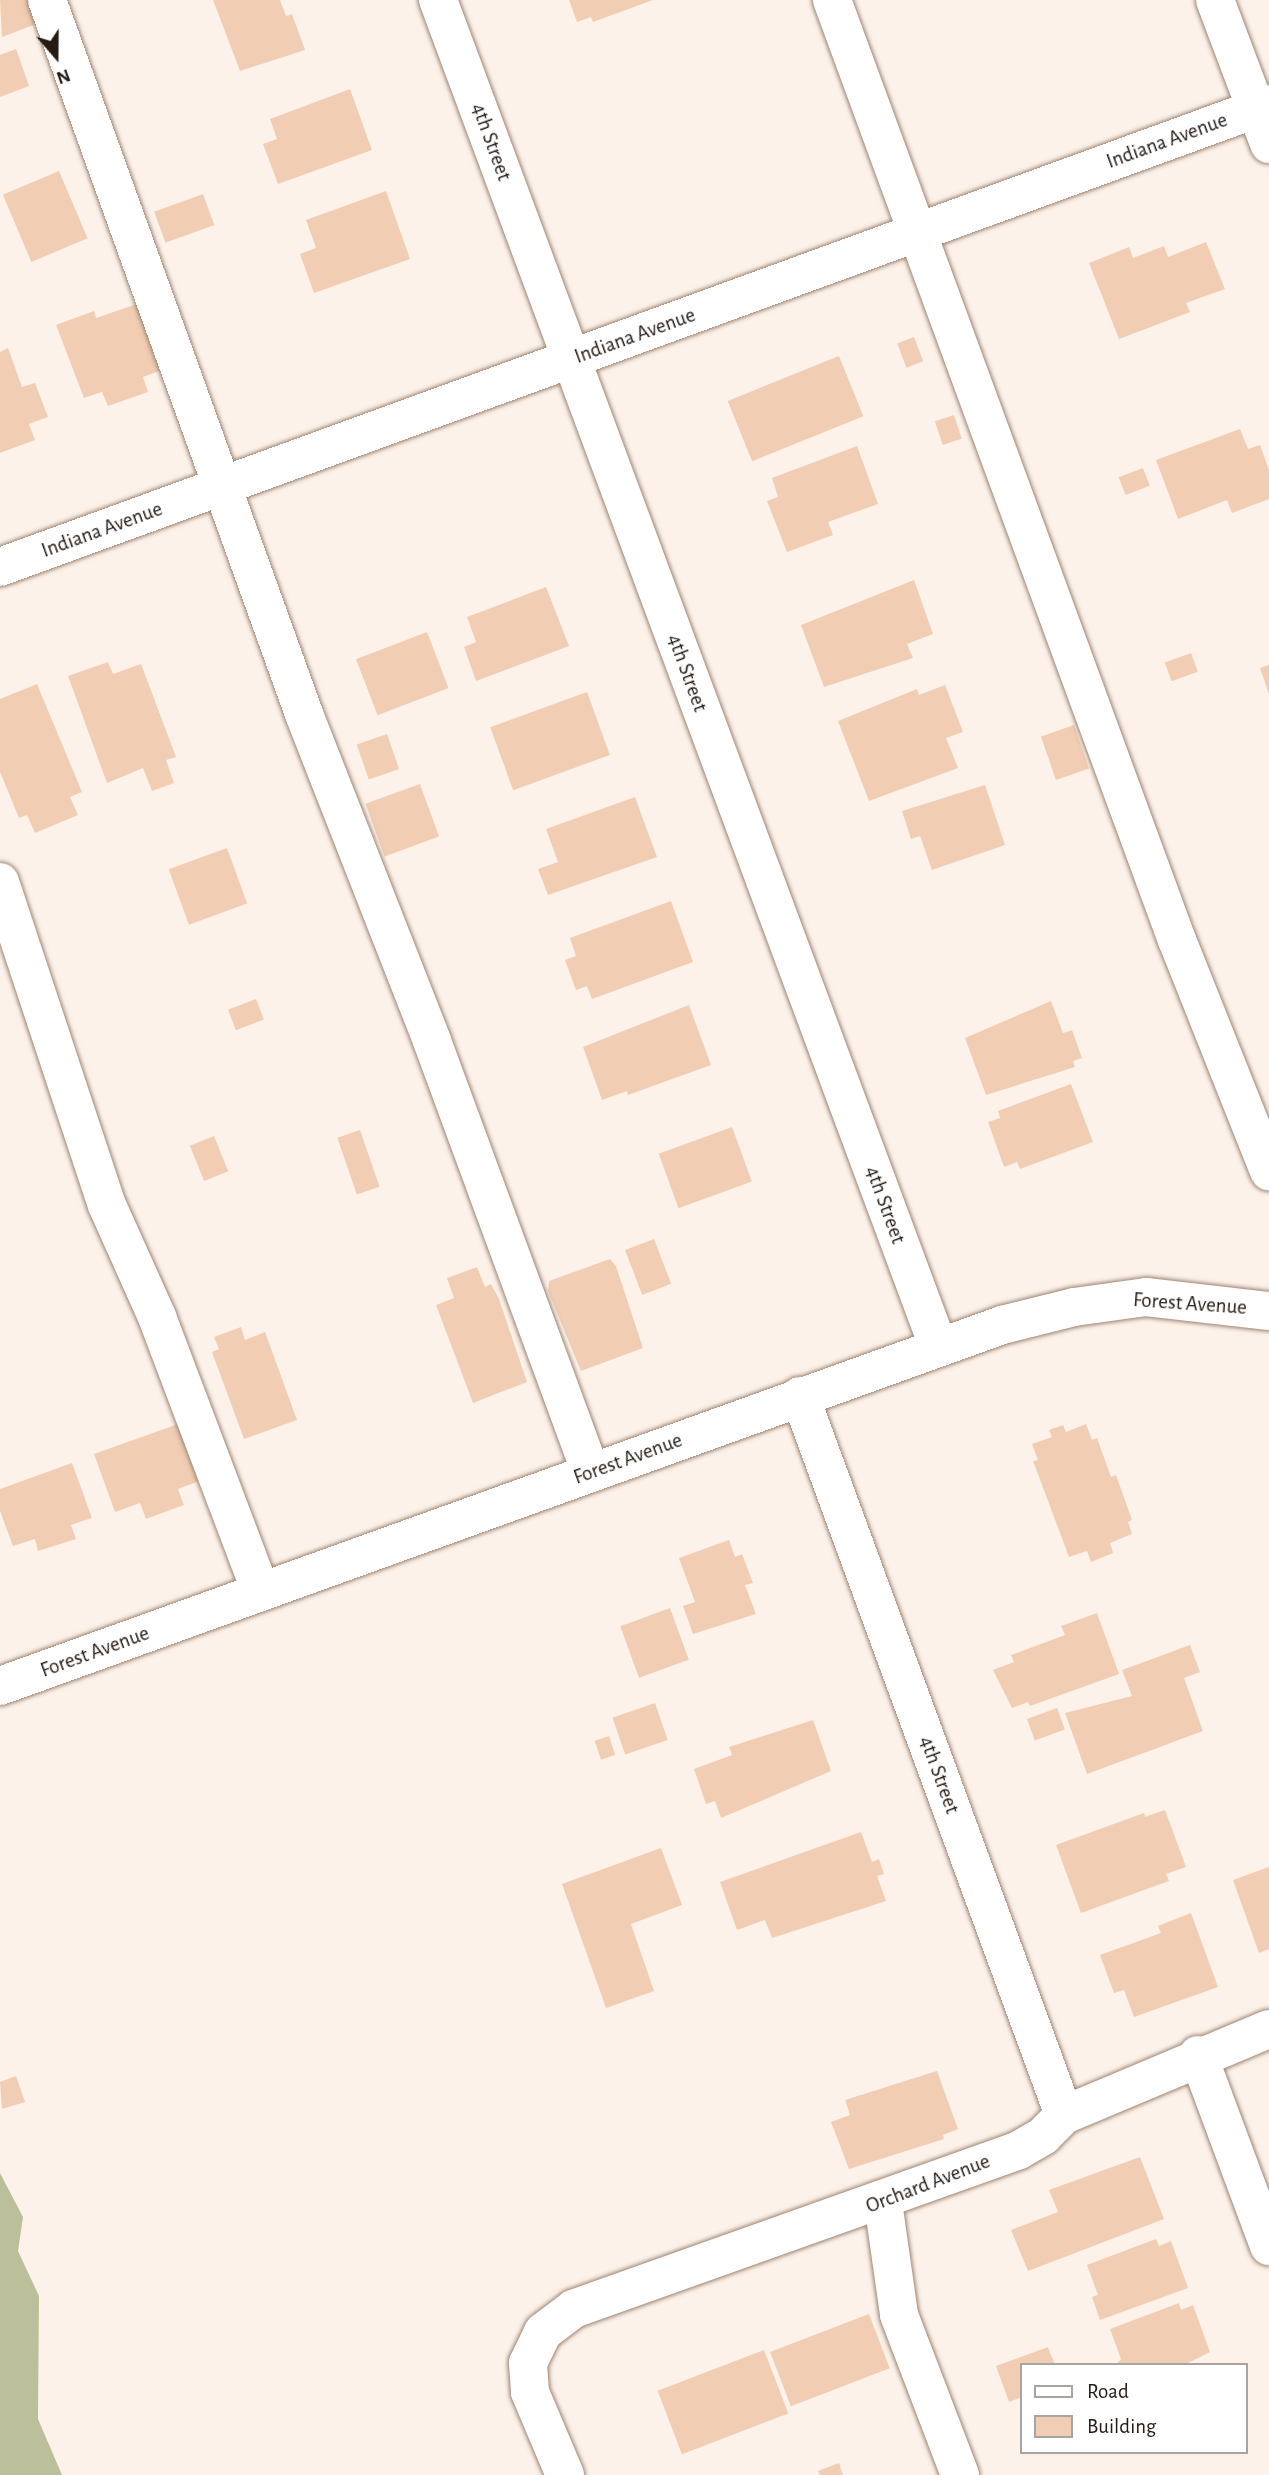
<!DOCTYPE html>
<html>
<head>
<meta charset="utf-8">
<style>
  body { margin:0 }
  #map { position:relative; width:1269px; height:2475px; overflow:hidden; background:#fdf2ea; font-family:"Alegreya Sans",sans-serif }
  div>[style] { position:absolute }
  .forest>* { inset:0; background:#bbc09a }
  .building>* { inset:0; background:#f0cdb3; transform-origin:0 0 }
  .roads { filter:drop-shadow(0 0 2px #9d8572) drop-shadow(0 0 2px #9d8572) }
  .minor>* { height:38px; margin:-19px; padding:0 19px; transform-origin:19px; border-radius:19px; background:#fff }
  span { translate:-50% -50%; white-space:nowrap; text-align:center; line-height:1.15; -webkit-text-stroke:7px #fff; paint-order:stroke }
  .street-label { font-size:21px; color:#251b14 }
  .legend { position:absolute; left:1020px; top:2363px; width:228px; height:91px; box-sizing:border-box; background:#fff; border:2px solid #a8a4a1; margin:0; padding:9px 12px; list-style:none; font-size:21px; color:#251b14 }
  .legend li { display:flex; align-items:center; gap:14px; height:35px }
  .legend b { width:35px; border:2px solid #a8a4a1 }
  .north { position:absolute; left:21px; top:21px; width:70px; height:70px; -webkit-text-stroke:5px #fff; paint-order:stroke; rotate:160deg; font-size:19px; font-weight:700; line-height:28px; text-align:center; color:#251b14 }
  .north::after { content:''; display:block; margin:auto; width:24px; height:32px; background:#251b14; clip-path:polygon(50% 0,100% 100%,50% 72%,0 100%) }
</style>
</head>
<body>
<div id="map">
  <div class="forest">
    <div style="clip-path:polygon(0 2173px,23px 2217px,18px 2251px,39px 2296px,38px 2419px,62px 2475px,0 2475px)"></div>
  </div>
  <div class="building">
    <div style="clip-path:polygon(0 0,37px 0,44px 21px,2px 37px)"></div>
    <div style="clip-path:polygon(213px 0,280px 0,286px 16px,292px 14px,305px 50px,240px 71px)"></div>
    <div style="clip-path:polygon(569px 0,653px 0,593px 22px,591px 17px,577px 22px)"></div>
    <div style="clip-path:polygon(16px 49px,29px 86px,0 97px,0 55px)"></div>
    <div style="clip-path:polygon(350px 89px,372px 150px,278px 184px,263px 144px,277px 139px,270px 119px)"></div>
    <div style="left:59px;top:171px;width:73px;height:61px;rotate:67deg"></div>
    <div style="clip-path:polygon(386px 191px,410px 259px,314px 293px,300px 254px,316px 248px,306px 220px)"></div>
    <div style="left:203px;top:194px;width:33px;height:52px;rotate:70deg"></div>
    <div style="clip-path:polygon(1206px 242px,1225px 289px,1186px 303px,1190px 312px,1119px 339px,1089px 263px,1129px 247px,1133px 258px,1164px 246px,1168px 257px)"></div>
    <div style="clip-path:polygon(137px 304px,162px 370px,143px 377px,148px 392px,108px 406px,102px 392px,84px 398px,56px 325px,94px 311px,96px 318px)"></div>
    <div style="left:914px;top:337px;width:26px;height:18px;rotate:69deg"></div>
    <div style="clip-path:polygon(8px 348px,22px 387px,35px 383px,48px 417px,29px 424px,35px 440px,0 453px,0 352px)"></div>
    <div style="left:839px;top:356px;width:65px;height:120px;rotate:68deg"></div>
    <div style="left:954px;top:415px;width:25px;height:20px;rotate:72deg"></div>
    <div style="clip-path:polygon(1240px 429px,1248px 449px,1260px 445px,1269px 470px,1269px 499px,1232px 513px,1227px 500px,1178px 519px,1156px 460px)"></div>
    <div style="clip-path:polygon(857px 446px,878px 504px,828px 522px,833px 535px,787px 552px,767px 501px,778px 497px,772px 478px)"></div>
    <div style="left:1143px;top:468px;width:19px;height:26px;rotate:69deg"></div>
    <div style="clip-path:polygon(914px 580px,933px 634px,907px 644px,913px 658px,824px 687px,801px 625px)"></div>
    <div style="clip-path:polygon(546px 587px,569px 646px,476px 681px,464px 647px,476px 642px,467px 617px)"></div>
    <div style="left:427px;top:632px;width:60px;height:76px;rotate:69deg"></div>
    <div style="left:1191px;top:653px;width:20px;height:28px;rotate:70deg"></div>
    <div style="clip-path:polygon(108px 662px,113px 674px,141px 664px,176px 757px,166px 760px,174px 783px,152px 791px,143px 768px,107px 783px,68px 676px)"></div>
    <div style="clip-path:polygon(1269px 665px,1269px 694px,1260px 668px)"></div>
    <div style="clip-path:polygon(37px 684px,82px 792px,70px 797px,78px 815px,35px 833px,27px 815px,19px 818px,0 772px,0 699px)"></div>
    <div style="clip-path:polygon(945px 685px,963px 732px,946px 738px,958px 768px,869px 801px,838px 721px,917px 689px,919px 695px)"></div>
    <div style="left:587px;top:692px;width:67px;height:103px;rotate:70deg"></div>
    <div style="left:1074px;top:725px;width:46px;height:35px;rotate:71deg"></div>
    <div style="left:387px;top:734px;width:37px;height:32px;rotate:71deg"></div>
    <div style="left:420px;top:784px;width:56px;height:58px;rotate:70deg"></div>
    <div style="clip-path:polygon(985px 785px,1005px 845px,932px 870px,920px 836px,911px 839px,902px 811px)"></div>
    <div style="clip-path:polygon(635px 797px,657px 857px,548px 895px,538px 869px,558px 862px,546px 829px)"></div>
    <div style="left:227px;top:848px;width:59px;height:62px;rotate:70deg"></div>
    <div style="clip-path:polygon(671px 901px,693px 962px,592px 999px,587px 986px,576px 990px,565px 960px,576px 956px,570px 938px)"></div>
    <div style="left:256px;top:999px;width:22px;height:30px;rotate:69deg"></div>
    <div style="clip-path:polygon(1051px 1001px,1063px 1033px,1072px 1030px,1082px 1058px,1073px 1061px,1075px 1067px,986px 1095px,965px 1038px)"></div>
    <div style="clip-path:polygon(689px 1005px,711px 1065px,628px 1095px,627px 1091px,602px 1100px,583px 1047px)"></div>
    <div style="clip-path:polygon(1071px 1084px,1093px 1142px,1020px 1169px,1017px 1162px,1004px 1167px,988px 1122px,1000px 1118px,998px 1111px)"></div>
    <div style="left:732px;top:1127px;width:58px;height:78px;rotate:70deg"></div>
    <div style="left:360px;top:1130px;width:60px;height:24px;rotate:71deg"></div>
    <div style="left:214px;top:1136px;width:38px;height:26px;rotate:68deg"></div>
    <div style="left:654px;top:1239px;width:48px;height:31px;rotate:69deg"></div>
    <div style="clip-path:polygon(610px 1259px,616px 1266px,643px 1348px,581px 1371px,548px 1291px,549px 1281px)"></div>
    <div style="clip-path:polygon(477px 1267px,485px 1287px,491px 1284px,499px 1299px,527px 1382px,473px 1403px,436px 1305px,454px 1298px,447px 1278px)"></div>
    <div style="clip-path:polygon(241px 1327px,245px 1340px,265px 1332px,297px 1420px,244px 1439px,212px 1352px,219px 1349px,214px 1337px)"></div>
    <div style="clip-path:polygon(181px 1423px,202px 1480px,178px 1489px,184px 1505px,146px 1519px,140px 1503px,115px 1512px,94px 1454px)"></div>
    <div style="clip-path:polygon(1086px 1424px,1092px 1440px,1097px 1438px,1111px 1477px,1116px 1475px,1132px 1520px,1128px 1522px,1132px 1534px,1110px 1543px,1113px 1553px,1091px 1562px,1087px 1551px,1069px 1557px,1033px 1461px,1038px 1460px,1032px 1444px,1052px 1437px,1049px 1430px,1063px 1425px,1066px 1432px)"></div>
    <div style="clip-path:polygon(72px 1463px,92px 1518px,71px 1525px,76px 1539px,38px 1551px,35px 1539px,13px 1546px,0 1511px,0 1489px)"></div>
    <div style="clip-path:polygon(729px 1540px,735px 1557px,742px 1554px,753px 1583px,745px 1585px,756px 1614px,693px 1634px,683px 1606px,695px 1602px,679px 1558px)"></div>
    <div style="left:670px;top:1608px;width:55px;height:53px;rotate:70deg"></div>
    <div style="clip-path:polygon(1097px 1613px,1119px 1674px,1030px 1706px,1028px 1702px,1012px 1708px,993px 1670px,1014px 1662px,1011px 1655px,1065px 1635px,1061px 1626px)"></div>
    <div style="clip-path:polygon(1190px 1645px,1200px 1672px,1184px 1678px,1203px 1731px,1087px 1774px,1065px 1713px,1132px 1696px,1122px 1670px)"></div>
    <div style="left:655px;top:1703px;width:39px;height:45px;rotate:71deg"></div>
    <div style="left:1057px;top:1708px;width:23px;height:32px;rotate:70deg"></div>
    <div style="clip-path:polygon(813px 1720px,831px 1771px,721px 1818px,715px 1801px,706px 1804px,694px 1769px,732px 1755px,729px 1747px)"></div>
    <div style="left:609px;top:1736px;width:20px;height:15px;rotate:72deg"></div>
    <div style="clip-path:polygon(1165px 1810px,1186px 1867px,1166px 1874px,1169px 1881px,1081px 1913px,1056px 1845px,1144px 1813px,1145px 1817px)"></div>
    <div style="clip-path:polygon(861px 1832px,872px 1862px,879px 1859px,884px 1874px,877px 1876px,886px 1901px,772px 1938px,765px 1920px,737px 1930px,720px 1882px)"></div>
    <div style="clip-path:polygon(661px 1848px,682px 1905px,631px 1924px,654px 1991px,606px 2008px,562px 1884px)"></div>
    <div style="clip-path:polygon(1269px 1867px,1269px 1949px,1259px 1953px,1233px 1880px)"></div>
    <div style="clip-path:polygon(1191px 1913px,1218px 1987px,1134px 2017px,1124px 1990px,1114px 1993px,1100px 1955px,1161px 1933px,1158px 1926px)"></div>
    <div style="clip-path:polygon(937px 2071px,958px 2129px,943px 2135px,944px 2139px,849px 2169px,831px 2122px,850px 2115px,845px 2100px)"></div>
    <div style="clip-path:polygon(16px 2076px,25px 2102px,2px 2109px,0 2082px)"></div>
    <div style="clip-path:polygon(1140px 2157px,1164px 2219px,1028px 2271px,1011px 2230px,1058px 2212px,1049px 2190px)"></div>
    <div style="clip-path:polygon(1156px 2239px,1159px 2246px,1171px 2241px,1188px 2288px,1100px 2320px,1092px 2297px,1098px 2295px,1087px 2265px)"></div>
    <div style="clip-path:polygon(1179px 2303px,1181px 2310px,1193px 2305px,1210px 2352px,1184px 2365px,1116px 2365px,1121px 2359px,1110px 2329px)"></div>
    <div style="left:869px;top:2314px;width:58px;height:106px;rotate:69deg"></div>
    <div style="clip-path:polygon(1048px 2347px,1055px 2365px,1022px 2365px,1022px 2397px,1009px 2402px,996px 2366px)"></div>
    <div style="left:764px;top:2350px;width:68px;height:114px;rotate:69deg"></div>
    <div style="clip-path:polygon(839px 2463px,843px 2475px,820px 2475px,818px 2471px)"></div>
  </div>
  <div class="roads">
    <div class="minor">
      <div style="left:47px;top:0;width:759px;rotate:70.2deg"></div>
      <div style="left:304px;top:714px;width:351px;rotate:68.6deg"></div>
      <div style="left:432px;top:1041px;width:460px;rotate:69.8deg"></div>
      <div style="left:438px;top:0;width:1436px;rotate:69.62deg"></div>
      <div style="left:832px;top:0;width:1001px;rotate:69.85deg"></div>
      <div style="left:1177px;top:940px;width:249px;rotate:68.3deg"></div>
      <div style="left:1215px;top:0;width:154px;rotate:69.4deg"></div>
      <div style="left:0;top:567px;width:1351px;rotate:-20.04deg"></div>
      <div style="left:0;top:882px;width:340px;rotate:71.7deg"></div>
      <div style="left:107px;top:1205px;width:123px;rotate:65.9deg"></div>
      <div style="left:157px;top:1317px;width:294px;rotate:69.3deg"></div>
      <div style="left:800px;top:1396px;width:766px;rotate:69.84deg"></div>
      <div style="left:0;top:1686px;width:1065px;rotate:-19.81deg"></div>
      <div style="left:1002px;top:1325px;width:74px;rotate:-14deg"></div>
      <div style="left:1074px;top:1307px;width:73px;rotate:-7.9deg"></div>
      <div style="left:1146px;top:1297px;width:124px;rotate:6.5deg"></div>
      <div style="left:1198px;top:2055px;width:204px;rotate:69.6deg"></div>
      <div style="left:883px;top:2202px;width:114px;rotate:81.9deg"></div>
      <div style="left:899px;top:2315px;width:171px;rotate:69.1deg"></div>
      <div style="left:565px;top:2475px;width:90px;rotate:-112.9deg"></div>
      <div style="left:530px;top:2392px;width:29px;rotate:-94deg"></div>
      <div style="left:528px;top:2363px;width:34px;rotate:-64deg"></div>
      <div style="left:543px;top:2332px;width:38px;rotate:-37deg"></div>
      <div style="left:573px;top:2309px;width:473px;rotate:-19.6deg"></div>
      <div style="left:1019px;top:2150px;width:28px;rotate:-30deg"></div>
      <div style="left:1043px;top:2136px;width:30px;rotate:-45deg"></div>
      <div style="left:1064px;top:2115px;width:222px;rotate:-22.8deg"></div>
    </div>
  </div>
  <div class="street-label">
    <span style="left:1167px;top:141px;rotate:-20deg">Indiana Avenue</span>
    <span style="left:491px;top:142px;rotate:70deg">4th Street</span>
    <span style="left:635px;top:336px;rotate:-20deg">Indiana Avenue</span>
    <span style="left:102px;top:530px;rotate:-20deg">Indiana Avenue</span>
    <span style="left:687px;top:673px;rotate:70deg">4th Street</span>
    <span style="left:885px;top:1205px;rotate:70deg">4th Street</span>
    <span style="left:1190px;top:1304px;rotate:4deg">Forest Avenue</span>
    <span style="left:628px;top:1459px;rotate:-20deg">Forest Avenue</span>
    <span style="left:95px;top:1652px;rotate:-20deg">Forest Avenue</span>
    <span style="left:939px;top:1775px;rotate:70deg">4th Street</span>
    <span style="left:928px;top:2184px;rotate:-21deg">Orchard Avenue</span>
  </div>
  <ul class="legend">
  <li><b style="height:9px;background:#fff"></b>Road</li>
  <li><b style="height:19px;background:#f0cdb3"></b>Building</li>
  </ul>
  <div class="north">N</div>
</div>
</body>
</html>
